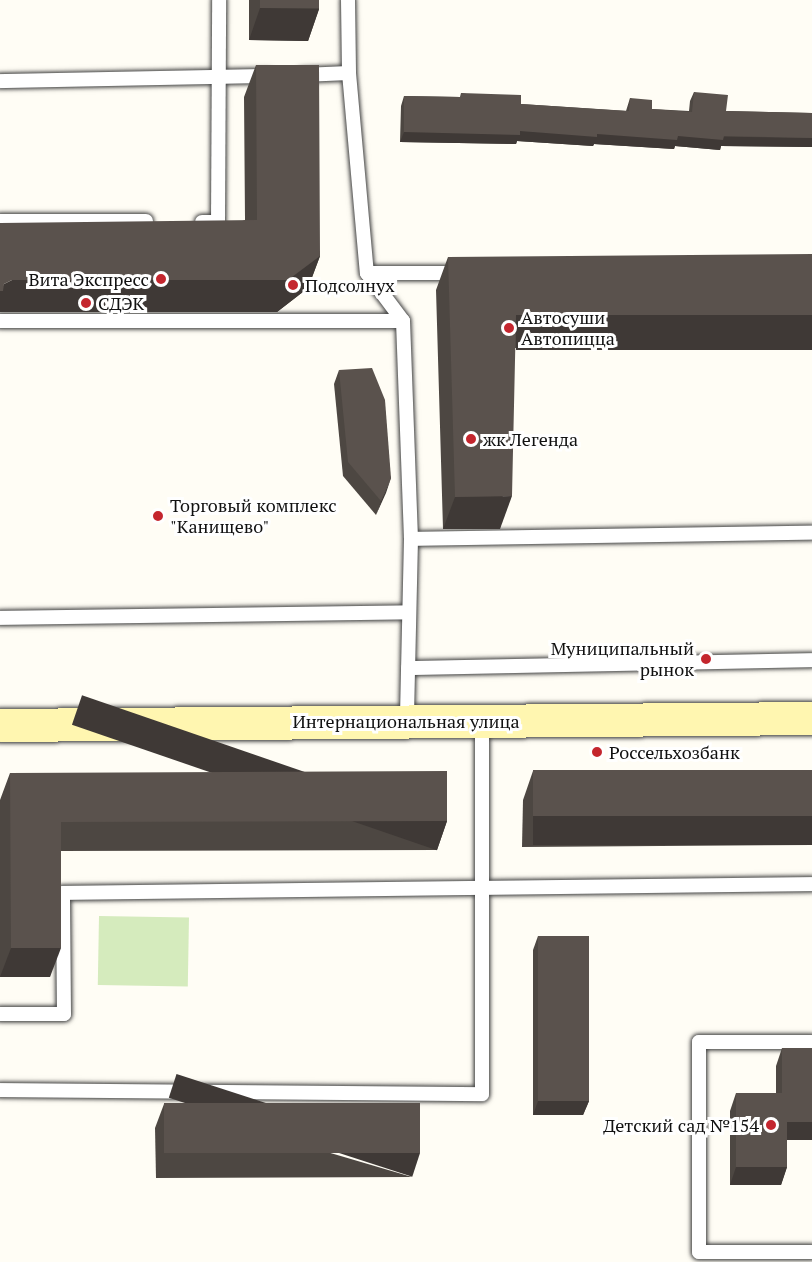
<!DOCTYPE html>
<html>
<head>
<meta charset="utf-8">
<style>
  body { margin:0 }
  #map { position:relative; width:812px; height:1262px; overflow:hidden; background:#fffdf5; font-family:"PT Serif",serif }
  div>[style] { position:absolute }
  .green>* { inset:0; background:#d5ebbd; transform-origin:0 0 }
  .roads { filter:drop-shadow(0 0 2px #444) drop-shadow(0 0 2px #444) }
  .service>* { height:14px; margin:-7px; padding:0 7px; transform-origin:7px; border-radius:7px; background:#fff }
  .secondary>* { height:33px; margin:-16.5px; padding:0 16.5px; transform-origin:16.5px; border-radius:16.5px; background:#fff6b0 }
  .wall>* { inset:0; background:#4d4742 }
  .shaded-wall>* { inset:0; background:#3f3936; transform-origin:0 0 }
  .building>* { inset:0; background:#5a524d; transform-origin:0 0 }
  .dots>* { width:16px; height:16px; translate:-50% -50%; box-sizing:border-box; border:3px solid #fff; border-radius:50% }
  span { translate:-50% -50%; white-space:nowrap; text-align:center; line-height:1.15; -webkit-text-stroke:6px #fff; paint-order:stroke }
  .poi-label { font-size:18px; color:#111 }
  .right { translate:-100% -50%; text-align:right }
  .left { translate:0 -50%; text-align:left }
  .street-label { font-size:18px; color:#111 }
</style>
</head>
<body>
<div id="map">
  <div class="green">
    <div style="left:99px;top:916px;width:90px;height:69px;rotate:1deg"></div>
  </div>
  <div class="roads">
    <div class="service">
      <div style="left:348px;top:0;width:73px;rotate:89.2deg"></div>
      <div style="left:302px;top:75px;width:47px;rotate:-2.4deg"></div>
      <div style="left:349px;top:73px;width:201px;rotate:84.9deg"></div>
      <div style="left:367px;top:273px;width:60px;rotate:53.1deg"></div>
      <div style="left:403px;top:321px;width:218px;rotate:87.9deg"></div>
      <div style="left:411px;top:539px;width:181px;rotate:91.3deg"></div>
      <div style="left:0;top:81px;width:268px;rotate:-1.1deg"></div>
      <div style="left:0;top:221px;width:146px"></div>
      <div style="left:202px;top:222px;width:16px"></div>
      <div style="left:218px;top:222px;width:222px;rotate:-89.7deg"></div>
      <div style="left:367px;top:273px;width:92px"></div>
      <div style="left:0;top:321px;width:403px"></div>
      <div style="left:411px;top:539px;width:401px;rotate:-0.9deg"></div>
      <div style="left:0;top:618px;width:408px;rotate:-0.8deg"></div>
      <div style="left:408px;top:668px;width:404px;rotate:-1.1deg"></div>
      <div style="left:0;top:1014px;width:64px"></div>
      <div style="left:64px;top:1014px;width:121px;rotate:-90.5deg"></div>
      <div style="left:63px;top:893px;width:419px;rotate:-0.7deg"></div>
      <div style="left:482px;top:888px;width:168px;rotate:-90deg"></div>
      <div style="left:812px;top:1042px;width:113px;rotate:180deg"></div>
      <div style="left:699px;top:1042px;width:210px;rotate:90deg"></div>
      <div style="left:699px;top:1252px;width:113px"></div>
      <div style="left:0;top:1090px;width:482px;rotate:0.5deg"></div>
      <div style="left:482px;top:1094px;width:206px;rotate:-90deg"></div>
      <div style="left:482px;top:888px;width:330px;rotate:-0.7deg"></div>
    </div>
    <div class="secondary">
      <div style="left:0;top:725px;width:812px;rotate:-0.49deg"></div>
    </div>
  </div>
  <div class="wall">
    <div style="clip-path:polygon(249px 0,319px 0,319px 9px,308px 41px,249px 40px)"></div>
    <div style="clip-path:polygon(256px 65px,320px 256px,308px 288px,277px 312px,0 312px,245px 220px,244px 97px)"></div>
    <div style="clip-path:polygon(694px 92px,726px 111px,812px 113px,812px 147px,721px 146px,720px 150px,675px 146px,674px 149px,594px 144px,593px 146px,517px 141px,516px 144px,400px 142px,401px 106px,404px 96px,460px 97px,461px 93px,521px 104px,626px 111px,630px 98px,652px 109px,689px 111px,690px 101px)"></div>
    <div style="clip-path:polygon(448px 257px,812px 348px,515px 348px,500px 529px,443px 529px,436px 290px)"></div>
    <div style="clip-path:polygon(339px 370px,391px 478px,376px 515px,343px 476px,334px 384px)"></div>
    <div style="clip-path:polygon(812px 770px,812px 845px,522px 847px,523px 800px,533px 771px)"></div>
    <div style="clip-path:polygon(10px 773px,447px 821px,437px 850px,61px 851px,50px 977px,0 977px,0 800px)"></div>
    <div style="clip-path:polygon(538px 936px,589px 1101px,583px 1115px,533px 1115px,533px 950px)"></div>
    <div style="clip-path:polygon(782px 1048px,787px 1140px,787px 1167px,781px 1185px,730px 1185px,730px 1111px,736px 1093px,776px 1093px,776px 1066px)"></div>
    <div style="clip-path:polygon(164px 1104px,412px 1177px,156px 1178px,155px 1128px)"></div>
  </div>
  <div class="shaded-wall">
    <div style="clip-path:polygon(260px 8px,319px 9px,308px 41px,249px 40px)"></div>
    <div style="clip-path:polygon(520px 131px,678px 136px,812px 138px,812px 147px,721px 146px,720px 150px,675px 146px,674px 149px,594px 144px,593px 146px,517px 141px,516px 144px,400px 142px,404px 132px)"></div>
    <div style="clip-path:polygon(320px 256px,308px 288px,277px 312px,0 312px,0 291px,4px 284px,12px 280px)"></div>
    <div style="left:516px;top:315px;width:296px;height:35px"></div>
    <div style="clip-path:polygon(391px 478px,386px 493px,376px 515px,381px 501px)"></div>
    <div style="clip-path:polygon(512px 496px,500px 529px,443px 529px,455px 497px)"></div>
    <div style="left:812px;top:816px;width:29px;height:279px;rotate:90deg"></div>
    <div style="left:447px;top:821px;width:31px;height:386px;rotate:109deg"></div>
    <div style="clip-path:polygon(11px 948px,61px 948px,50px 977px,0 977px)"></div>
    <div style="clip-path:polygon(538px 1101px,589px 1101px,583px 1115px,533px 1115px)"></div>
    <div style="clip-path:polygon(787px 1122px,812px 1122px,812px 1140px,781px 1140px)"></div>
    <div style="left:420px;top:1153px;width:25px;height:256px;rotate:108deg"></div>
    <div style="clip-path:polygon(736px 1167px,787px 1167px,781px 1185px,730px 1185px)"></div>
  </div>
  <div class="building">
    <div style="left:260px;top:0;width:59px;height:8px"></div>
    <div style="clip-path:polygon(256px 65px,319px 65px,320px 256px,288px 280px,12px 280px,4px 284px,3px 291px,0 291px,0 223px,257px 220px)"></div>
    <div style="clip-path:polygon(694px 92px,728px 95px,726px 111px,812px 113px,812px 138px,724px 136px,723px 140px,678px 136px,677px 140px,597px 134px,597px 137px,520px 131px,520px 135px,404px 132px,404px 96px,461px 97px,461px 93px,521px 95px,521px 104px,629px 111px,630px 98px,652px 100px,652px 109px,692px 112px)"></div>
    <div style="clip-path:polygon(812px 254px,812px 315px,516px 315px,512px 496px,455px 497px,448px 257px)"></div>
    <div style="clip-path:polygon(372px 368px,385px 400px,391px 478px,381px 501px,348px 462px,339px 370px)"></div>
    <div style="left:812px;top:770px;width:46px;height:279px;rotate:90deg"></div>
    <div style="clip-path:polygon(447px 771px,447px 821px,61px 822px,61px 948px,11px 948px,10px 773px)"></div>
    <div style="left:538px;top:936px;width:51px;height:165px"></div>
    <div style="clip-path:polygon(782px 1048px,812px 1048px,812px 1122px,787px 1122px,787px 1167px,736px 1167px,736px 1093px,782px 1093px)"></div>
    <div style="left:420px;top:1103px;width:50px;height:256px;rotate:90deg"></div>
  </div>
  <div class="dots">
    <div style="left:161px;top:279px;background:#c4262e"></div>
    <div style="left:293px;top:285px;background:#c4262e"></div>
    <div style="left:86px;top:303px;background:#c4262e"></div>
    <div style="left:509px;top:328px;background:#c4262e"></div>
    <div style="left:471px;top:439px;background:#c4262e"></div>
    <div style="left:158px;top:516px;background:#c4262e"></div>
    <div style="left:706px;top:659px;background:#c4262e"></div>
    <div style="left:597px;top:752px;background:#c4262e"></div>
    <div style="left:771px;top:1125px;background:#c4262e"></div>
  </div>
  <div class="poi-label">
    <span class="right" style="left:149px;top:279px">Вита Экспресс</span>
    <span class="left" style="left:305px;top:285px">Подсолнух</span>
    <span class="left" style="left:98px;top:303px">СДЭК</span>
    <span class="left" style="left:521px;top:328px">Автосуши<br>Автопицца</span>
    <span class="left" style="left:483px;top:439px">жк Легенда</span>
    <span class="left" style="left:170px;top:516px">Торговый комплекс<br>"Канищево"</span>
    <span class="right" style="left:694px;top:659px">Муниципальный<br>рынок</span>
    <span class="left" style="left:609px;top:752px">Россельхозбанк</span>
    <span class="right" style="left:759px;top:1125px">Детский сад №154</span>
  </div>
  <div class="street-label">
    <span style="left:406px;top:721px">Интернациональная улица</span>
  </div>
</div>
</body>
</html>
